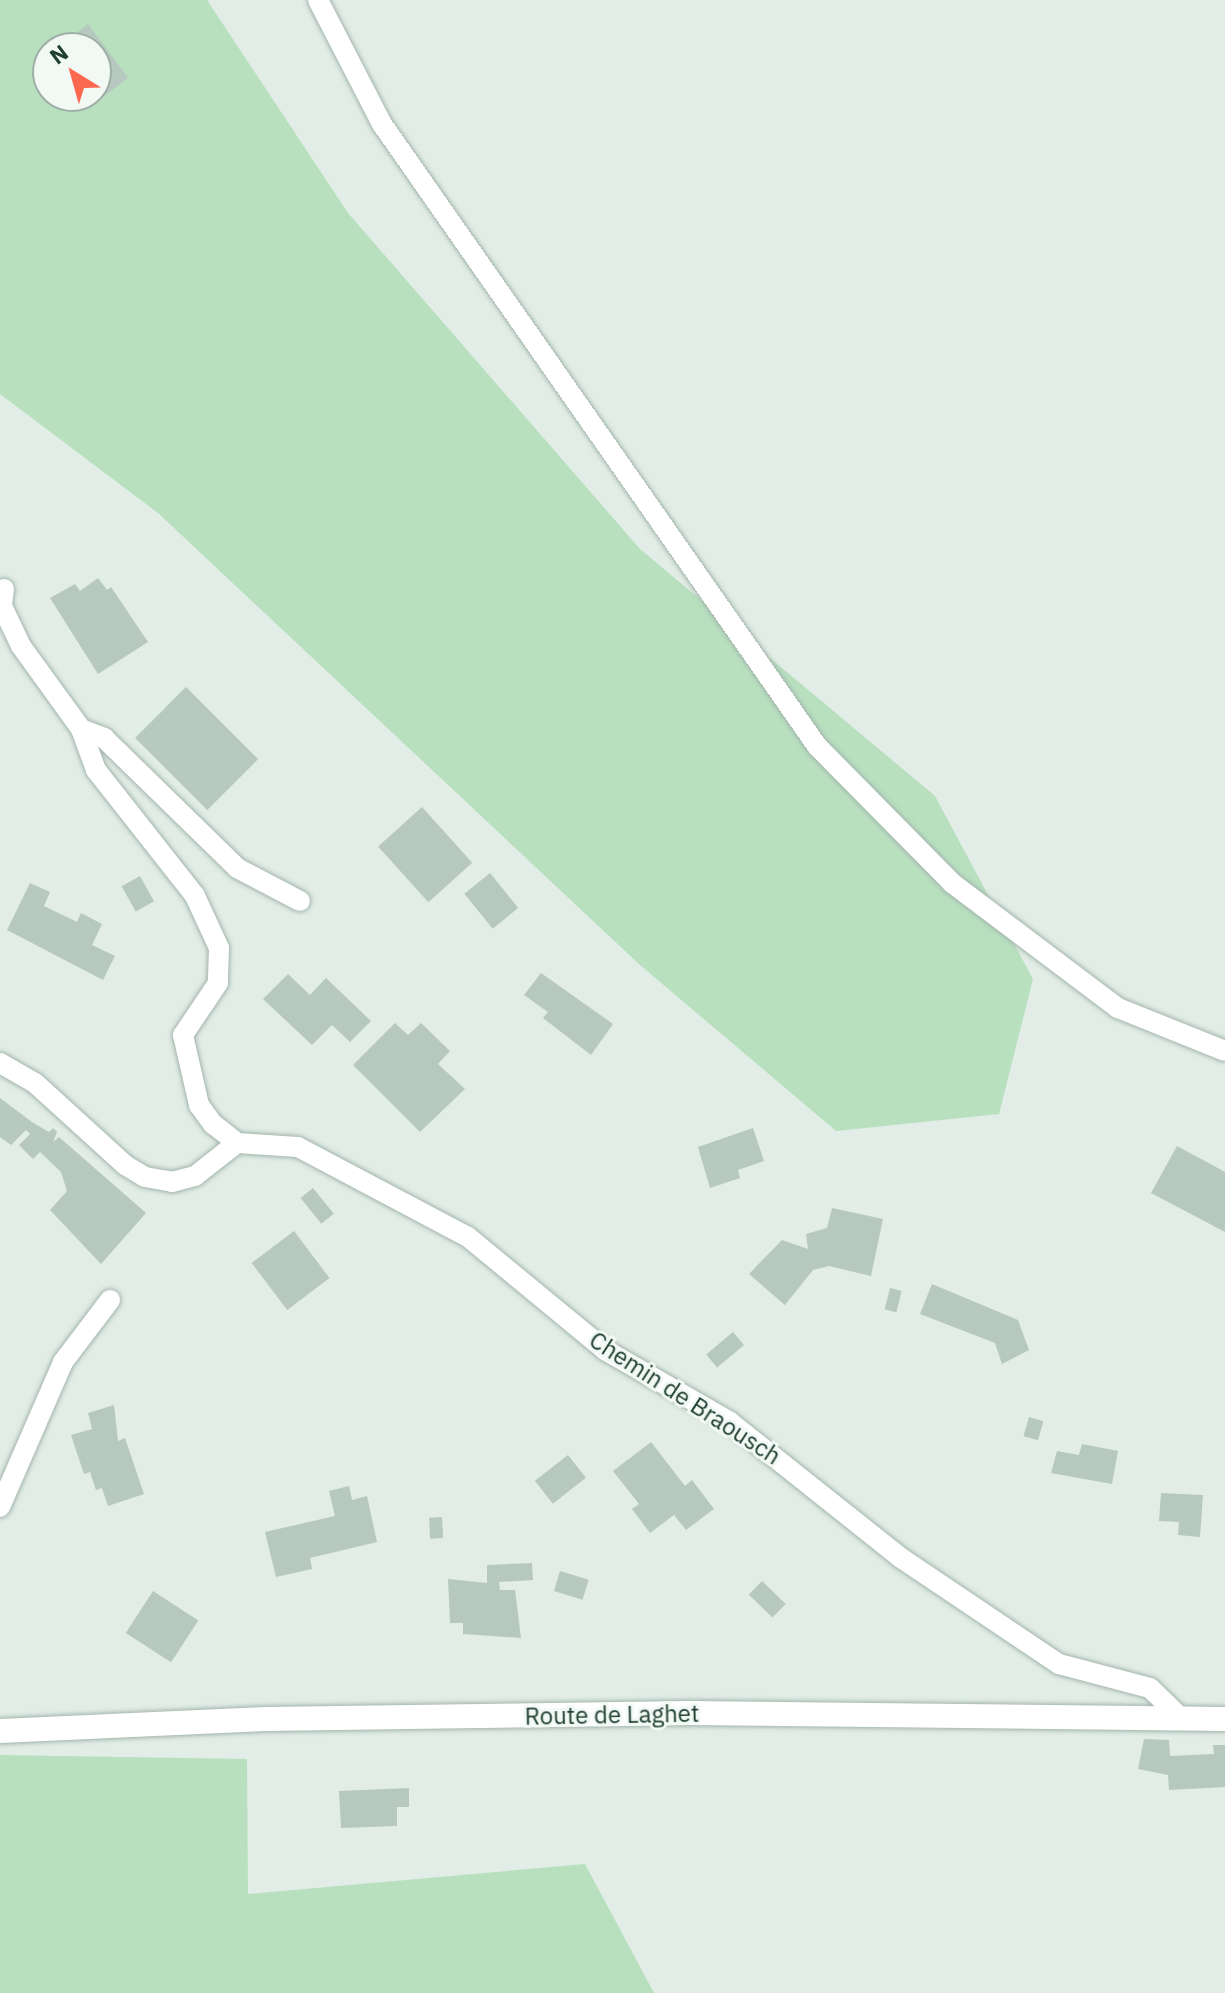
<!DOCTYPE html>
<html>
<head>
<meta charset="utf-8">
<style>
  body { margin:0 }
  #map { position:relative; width:1225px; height:1993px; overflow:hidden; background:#e1ede6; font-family:"IBM Plex Sans",sans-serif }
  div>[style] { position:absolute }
  .green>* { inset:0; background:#b8e0bf }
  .building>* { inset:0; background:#b6c8bf; transform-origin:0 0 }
  .roads { filter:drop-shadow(0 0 2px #a3b5ad) drop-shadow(0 0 2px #a3b5ad) }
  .lane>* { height:20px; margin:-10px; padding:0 10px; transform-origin:10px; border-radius:10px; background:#fff }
  .secondary>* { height:24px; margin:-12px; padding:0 12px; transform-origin:12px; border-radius:12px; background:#fff }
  span { translate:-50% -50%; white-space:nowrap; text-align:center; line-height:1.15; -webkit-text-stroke:6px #f2f9f5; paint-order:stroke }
  .street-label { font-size:24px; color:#203f33 }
  .north { position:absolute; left:32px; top:32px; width:80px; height:80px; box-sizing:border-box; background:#f2f9f5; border:2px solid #9eafa7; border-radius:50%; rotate:323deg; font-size:22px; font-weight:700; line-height:32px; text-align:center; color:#203f33 }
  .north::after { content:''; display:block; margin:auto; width:28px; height:36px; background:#fc6750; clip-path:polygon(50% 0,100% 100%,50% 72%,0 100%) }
</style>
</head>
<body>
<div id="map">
  <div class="green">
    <div style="clip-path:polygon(evenodd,0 0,207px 0,348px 213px,640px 549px,935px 796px,1033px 979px,999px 1114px,836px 1131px,640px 965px,158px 513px,0 394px,0 0,48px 48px,96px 48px,96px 96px,48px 96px,48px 48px)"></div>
    <div style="clip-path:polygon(0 1755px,247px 1759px,248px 1894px,585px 1864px,654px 1993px,0 1993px)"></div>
  </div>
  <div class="building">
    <div style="clip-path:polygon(88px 24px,128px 78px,92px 105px,86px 96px,96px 96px,96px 48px,57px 48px)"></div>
    <div style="clip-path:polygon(98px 578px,107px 590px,111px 587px,148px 642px,98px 674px,50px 598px,75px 584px,80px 591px)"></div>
    <div style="left:186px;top:687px;width:102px;height:72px;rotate:45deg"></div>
    <div style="left:422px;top:807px;width:75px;height:59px;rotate:48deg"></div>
    <div style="left:490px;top:873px;width:45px;height:33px;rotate:51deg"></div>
    <div style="left:140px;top:876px;width:29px;height:21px;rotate:61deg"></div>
    <div style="clip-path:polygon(30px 883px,50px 892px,44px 906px,77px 922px,81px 913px,102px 924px,92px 945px,115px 956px,103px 980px,7px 930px)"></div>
    <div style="clip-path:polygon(541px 973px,613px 1024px,591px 1055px,543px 1018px,548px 1012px,524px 995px)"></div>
    <div style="clip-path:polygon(288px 974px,310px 995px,326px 978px,371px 1021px,350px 1042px,332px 1025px,312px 1045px,263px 999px)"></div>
    <div style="clip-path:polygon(395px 1023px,408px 1035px,421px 1023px,450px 1051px,438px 1064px,465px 1089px,420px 1132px,353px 1065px)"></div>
    <div style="clip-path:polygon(0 1098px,32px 1122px,49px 1132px,53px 1128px,57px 1132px,53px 1142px,59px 1137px,146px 1213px,101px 1264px,50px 1210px,67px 1191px,61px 1172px,40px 1152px,33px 1159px,19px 1145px,30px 1134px,26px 1130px,11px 1145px,0 1137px)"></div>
    <div style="clip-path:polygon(753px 1128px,764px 1161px,738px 1170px,740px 1178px,710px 1188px,698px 1147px)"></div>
    <div style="clip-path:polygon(1177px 1146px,1225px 1172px,1225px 1232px,1151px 1193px)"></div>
    <div style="left:313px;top:1188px;width:33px;height:16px;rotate:51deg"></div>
    <div style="clip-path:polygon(832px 1208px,883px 1219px,871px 1276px,829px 1266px,813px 1270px,785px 1305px,749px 1274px,782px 1240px,808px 1249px,806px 1234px,827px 1228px)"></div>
    <div style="left:294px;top:1231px;width:59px;height:53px;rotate:53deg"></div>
    <div style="clip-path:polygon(932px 1284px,1018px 1320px,1029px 1350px,1002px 1364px,995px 1343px,920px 1314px)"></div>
    <div style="left:890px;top:1288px;width:12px;height:22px;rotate:14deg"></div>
    <div style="left:733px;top:1332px;width:17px;height:35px;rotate:50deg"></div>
    <div style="clip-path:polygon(114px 1405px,118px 1441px,125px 1438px,144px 1494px,108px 1506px,102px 1488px,96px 1490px,90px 1472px,84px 1474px,71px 1435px,92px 1429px,88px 1413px)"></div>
    <div style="left:1029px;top:1417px;width:15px;height:20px;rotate:16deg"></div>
    <div style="clip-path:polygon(651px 1442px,685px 1486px,692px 1480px,714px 1509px,686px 1530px,674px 1515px,650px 1533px,632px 1509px,639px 1504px,613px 1471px)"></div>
    <div style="clip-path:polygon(1082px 1444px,1118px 1451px,1112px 1484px,1051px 1473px,1057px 1451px,1079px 1455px)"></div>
    <div style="left:568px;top:1455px;width:29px;height:42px;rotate:52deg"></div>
    <div style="clip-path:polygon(349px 1486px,352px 1500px,367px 1496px,377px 1542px,310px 1558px,312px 1569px,276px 1577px,265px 1532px,335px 1516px,329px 1491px)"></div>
    <div style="clip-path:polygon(1161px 1493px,1203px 1495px,1200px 1537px,1178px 1535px,1179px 1522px,1159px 1521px)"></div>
    <div style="left:442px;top:1517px;width:21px;height:13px;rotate:87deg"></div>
    <div style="clip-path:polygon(532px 1563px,533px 1580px,499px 1582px,500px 1590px,515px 1590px,521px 1638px,463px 1634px,463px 1623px,450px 1623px,448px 1579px,487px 1583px,487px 1565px)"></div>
    <div style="left:560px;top:1571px;width:30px;height:21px;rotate:17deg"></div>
    <div style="left:762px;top:1581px;width:33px;height:19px;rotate:44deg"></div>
    <div style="left:153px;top:1591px;width:54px;height:50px;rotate:33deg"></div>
    <div style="clip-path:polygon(1144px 1739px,1169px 1740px,1170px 1756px,1214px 1754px,1213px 1745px,1225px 1745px,1225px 1787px,1169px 1790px,1168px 1775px,1138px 1769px)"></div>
    <div style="clip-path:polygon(409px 1788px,409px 1807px,397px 1807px,397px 1826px,341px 1828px,339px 1791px)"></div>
  </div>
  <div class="roads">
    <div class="lane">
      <div style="left:318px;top:0;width:140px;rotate:62.7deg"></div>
      <div style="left:382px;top:124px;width:759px;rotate:55.03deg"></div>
      <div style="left:817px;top:746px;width:192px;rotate:45.4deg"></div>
      <div style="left:952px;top:883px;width:208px;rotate:37deg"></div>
      <div style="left:1118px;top:1008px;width:115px;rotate:21.9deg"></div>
      <div style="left:4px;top:589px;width:17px;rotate:97deg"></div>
      <div style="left:2px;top:606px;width:44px;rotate:64.6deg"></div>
      <div style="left:21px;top:646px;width:102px;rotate:54.1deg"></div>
      <div style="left:81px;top:729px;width:44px;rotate:69.9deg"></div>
      <div style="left:96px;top:770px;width:160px;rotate:51.8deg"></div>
      <div style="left:195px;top:896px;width:57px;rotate:65.2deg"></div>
      <div style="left:219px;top:948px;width:35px;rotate:92deg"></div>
      <div style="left:218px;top:983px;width:63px;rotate:123.9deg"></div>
      <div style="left:183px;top:1035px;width:72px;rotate:77.1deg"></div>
      <div style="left:199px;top:1105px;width:24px;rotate:54deg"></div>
      <div style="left:213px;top:1124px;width:31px;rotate:38deg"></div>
      <div style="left:237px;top:1143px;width:61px;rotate:3.8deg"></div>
      <div style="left:298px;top:1147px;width:192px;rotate:27.9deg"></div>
      <div style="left:468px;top:1237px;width:178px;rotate:39.5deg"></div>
      <div style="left:605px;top:1350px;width:144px;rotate:29.9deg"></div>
      <div style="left:730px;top:1422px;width:218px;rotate:38.5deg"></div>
      <div style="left:901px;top:1558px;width:190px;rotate:33.9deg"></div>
      <div style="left:1059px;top:1664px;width:94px;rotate:14.8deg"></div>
      <div style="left:1150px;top:1688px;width:45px;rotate:44.1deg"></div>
      <div style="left:81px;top:729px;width:25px;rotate:21deg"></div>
      <div style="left:104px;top:738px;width:186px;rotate:44.3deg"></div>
      <div style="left:237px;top:868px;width:71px;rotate:27.6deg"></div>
      <div style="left:0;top:1063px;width:40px;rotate:29.7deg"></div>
      <div style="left:35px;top:1083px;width:122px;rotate:42.3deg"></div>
      <div style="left:125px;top:1165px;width:23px;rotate:31deg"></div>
      <div style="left:145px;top:1177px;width:27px;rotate:10deg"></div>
      <div style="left:172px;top:1182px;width:24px;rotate:-15deg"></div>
      <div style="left:195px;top:1176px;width:53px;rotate:-38.2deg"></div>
      <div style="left:0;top:1507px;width:158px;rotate:-66.5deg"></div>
      <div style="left:63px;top:1362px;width:78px;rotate:-52.8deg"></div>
    </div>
    <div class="secondary">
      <div style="left:0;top:1731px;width:265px;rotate:-2.6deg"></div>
      <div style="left:265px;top:1719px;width:425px;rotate:-0.8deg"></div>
      <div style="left:690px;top:1713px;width:535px;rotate:0.64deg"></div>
    </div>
  </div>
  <div class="street-label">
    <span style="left:685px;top:1398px;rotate:33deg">Chemin de Braousch</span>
    <span style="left:612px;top:1715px;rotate:-1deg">Route de Laghet</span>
  </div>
  <div class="north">N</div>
</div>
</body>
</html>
